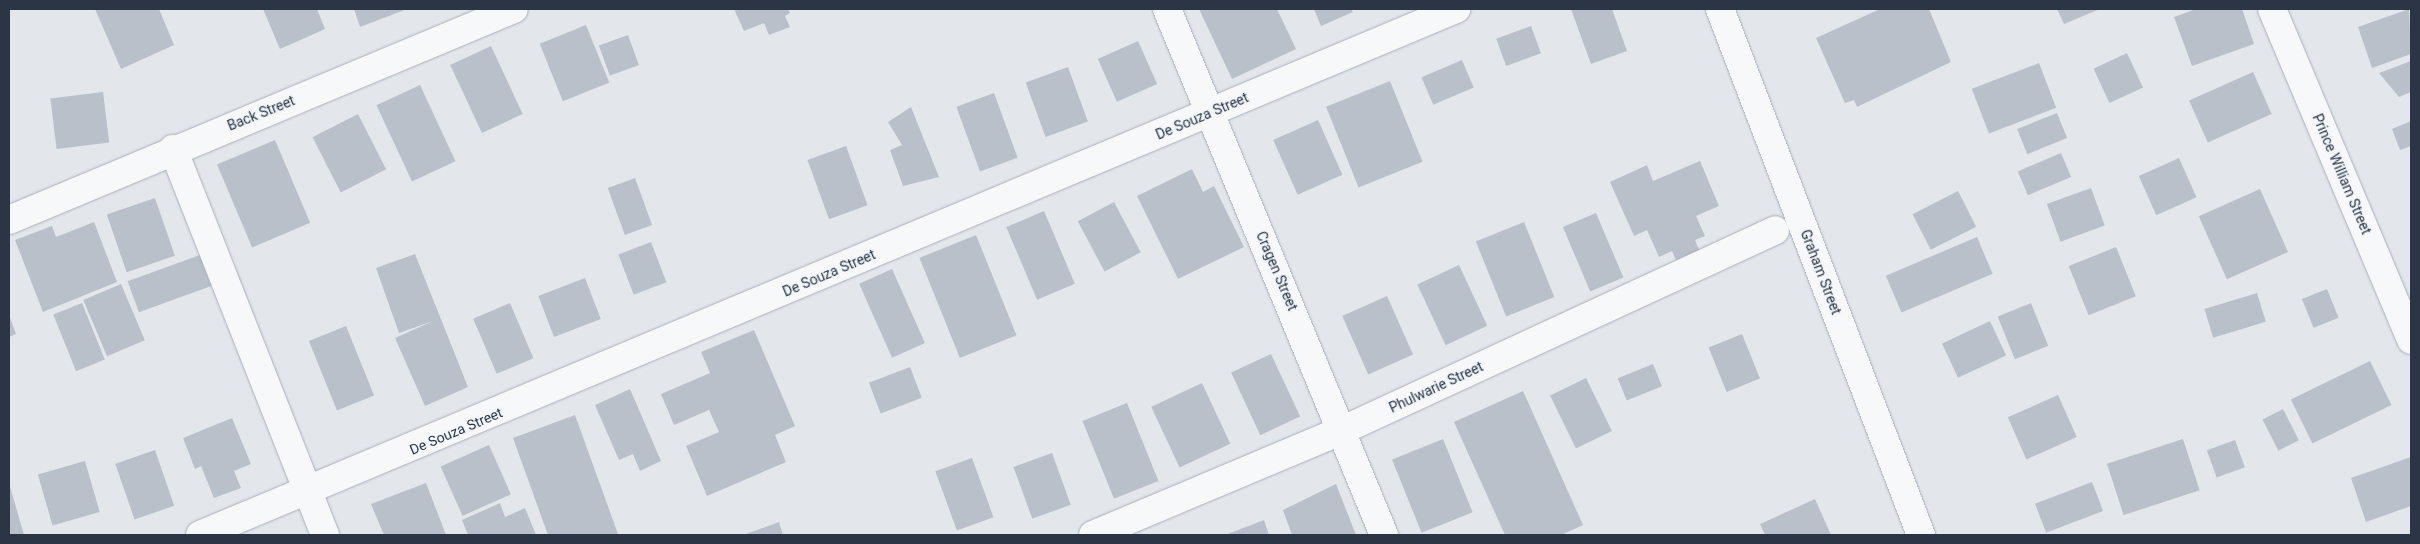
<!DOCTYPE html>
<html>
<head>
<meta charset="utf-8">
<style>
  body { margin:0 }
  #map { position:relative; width:2420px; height:544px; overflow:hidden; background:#e3e7ec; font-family:Roboto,sans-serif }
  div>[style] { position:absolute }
  .building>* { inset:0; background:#bac0ca; transform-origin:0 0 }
  .roads { filter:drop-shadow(0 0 1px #a8aeb7) drop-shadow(0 0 1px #a8aeb7) }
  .minor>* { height:28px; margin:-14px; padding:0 14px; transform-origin:14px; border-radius:14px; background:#f7f8fa }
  span { translate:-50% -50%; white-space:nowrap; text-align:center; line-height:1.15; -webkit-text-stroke:4px #f3f6f9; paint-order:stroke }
  .street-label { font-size:14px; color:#2b3545 }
  .frame { position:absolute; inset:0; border:10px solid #2b3545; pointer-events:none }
</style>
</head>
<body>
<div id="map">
  <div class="building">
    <div style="clip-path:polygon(95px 9px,159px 9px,174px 45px,121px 69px)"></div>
    <div style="clip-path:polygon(263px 9px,317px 9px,325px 29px,280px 49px)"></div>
    <div style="clip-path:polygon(354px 9px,407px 9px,360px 27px)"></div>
    <div style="clip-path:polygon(734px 9px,788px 9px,790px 13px,785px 16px,790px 27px,769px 35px,764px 23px,744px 31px)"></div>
    <div style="clip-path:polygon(1199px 9px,1277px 9px,1296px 49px,1232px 79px)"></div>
    <div style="clip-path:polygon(1314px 9px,1351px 9px,1353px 12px,1321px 26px)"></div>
    <div style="clip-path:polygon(1571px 9px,1612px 9px,1627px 51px,1591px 64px)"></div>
    <div style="clip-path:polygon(1880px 9px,1929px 9px,1951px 62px,1857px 107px,1854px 100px,1845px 103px,1816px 38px)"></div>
    <div style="clip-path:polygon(2057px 9px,2100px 9px,2064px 24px)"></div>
    <div style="clip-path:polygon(2196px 9px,2242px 9px,2254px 44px,2192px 66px,2174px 17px)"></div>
    <div style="clip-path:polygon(2409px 9px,2411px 54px,2372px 68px,2358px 27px)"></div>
    <div style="left:586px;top:25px;width:62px;height:50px;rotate:68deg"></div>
    <div style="left:1531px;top:26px;width:29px;height:37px;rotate:70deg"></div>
    <div style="left:628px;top:35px;width:32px;height:31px;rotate:70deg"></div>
    <div style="left:1138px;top:41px;width:47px;height:44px;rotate:66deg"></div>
    <div style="left:491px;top:46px;width:75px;height:45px;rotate:65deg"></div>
    <div style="left:2127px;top:53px;width:38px;height:37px;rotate:65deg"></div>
    <div style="left:1462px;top:60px;width:30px;height:44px;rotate:67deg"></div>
    <div style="clip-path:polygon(2411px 61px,2411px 92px,2399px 97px,2379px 73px)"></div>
    <div style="left:2039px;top:63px;width:48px;height:72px;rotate:69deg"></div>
    <div style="left:1068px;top:67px;width:58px;height:45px;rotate:70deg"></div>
    <div style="left:2253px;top:72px;width:46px;height:70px;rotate:66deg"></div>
    <div style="left:1390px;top:81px;width:87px;height:69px;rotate:68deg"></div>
    <div style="left:420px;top:85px;width:84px;height:48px;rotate:65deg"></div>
    <div style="left:103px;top:92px;width:51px;height:53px;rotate:83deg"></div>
    <div style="left:994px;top:93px;width:69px;height:40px;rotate:70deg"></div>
    <div style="clip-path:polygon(911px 107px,939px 177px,903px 186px,890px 150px,902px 145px,888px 122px)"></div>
    <div style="left:2057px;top:113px;width:27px;height:43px;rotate:68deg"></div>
    <div style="left:358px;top:114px;width:62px;height:51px;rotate:63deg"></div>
    <div style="left:1318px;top:120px;width:60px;height:49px;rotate:66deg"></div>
    <div style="clip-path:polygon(2411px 121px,2411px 146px,2400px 150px,2392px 129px)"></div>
    <div style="left:275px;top:140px;width:90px;height:63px;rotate:67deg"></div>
    <div style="left:846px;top:146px;width:63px;height:41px;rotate:70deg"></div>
    <div style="left:2061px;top:153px;width:26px;height:47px;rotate:67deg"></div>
    <div style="left:2179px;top:158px;width:43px;height:44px;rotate:66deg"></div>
    <div style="clip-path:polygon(1700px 161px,1719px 206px,1696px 216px,1705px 236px,1695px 240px,1699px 250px,1676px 260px,1672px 251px,1659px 257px,1647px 230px,1634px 236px,1610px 182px,1647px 165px,1653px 181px)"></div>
    <div style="clip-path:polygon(1192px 169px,1203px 192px,1214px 186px,1244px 247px,1178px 279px,1137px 196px)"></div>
    <div style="left:635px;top:178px;width:50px;height:29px;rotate:70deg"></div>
    <div style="left:2091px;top:188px;width:40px;height:47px;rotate:70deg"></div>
    <div style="left:2260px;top:189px;width:69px;height:67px;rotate:66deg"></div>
    <div style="left:1958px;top:191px;width:40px;height:51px;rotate:63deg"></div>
    <div style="left:155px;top:198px;width:61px;height:51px;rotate:71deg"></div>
    <div style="left:1114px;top:202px;width:57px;height:41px;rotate:62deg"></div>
    <div style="left:1044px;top:211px;width:79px;height:41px;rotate:67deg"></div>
    <div style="left:1596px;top:213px;width:70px;height:36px;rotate:67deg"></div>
    <div style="clip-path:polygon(94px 222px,117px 282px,43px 312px,15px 240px,52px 226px,56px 237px)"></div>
    <div style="left:1524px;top:222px;width:81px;height:52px;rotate:68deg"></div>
    <div style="left:976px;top:235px;width:108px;height:61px;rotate:68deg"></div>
    <div style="left:1977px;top:237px;width:40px;height:99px;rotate:67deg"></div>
    <div style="left:651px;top:242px;width:43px;height:35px;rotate:69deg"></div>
    <div style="left:2116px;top:247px;width:53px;height:51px;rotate:68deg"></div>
    <div style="clip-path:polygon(415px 254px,468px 387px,425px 406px,395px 338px,433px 321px,399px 333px,376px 268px)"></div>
    <div style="left:200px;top:255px;width:33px;height:77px;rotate:70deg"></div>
    <div style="left:1459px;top:265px;width:67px;height:46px;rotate:65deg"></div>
    <div style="left:892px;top:269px;width:81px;height:36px;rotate:66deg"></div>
    <div style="left:585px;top:278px;width:44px;height:50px;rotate:69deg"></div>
    <div style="left:121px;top:284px;width:61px;height:41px;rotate:67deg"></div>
    <div style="left:2327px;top:289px;width:31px;height:27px;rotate:68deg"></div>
    <div style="left:2257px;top:293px;width:30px;height:55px;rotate:73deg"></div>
    <div style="left:1387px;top:296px;width:64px;height:49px;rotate:66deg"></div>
    <div style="left:82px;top:303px;width:61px;height:31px;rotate:68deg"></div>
    <div style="left:510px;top:303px;width:60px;height:40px;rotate:67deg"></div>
    <div style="left:2031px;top:303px;width:46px;height:36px;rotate:68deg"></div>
    <div style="clip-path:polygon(9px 315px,16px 334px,9px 337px)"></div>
    <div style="left:1990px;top:321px;width:38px;height:53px;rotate:65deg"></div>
    <div style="left:346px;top:326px;width:75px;height:40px;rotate:68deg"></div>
    <div style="clip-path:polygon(754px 330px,795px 426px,775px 435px,786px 462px,707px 496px,686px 446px,719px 432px,709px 410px,674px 425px,661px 394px,710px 373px,701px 352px)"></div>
    <div style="left:1742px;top:334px;width:48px;height:36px;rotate:68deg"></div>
    <div style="left:1271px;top:354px;width:69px;height:44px;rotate:65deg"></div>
    <div style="left:2370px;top:361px;width:49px;height:88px;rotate:64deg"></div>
    <div style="left:1653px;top:364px;width:24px;height:38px;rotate:68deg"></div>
    <div style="left:910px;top:367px;width:33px;height:44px;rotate:69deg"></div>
    <div style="left:1586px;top:378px;width:59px;height:40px;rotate:64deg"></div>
    <div style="left:1202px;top:383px;width:67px;height:56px;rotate:65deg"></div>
    <div style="clip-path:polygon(630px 389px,661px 461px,640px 471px,633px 454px,619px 460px,595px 405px)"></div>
    <div style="clip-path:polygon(1523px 391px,1583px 525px,1561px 535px,1505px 535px,1454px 422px)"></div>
    <div style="left:2058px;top:395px;width:46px;height:55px;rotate:66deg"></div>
    <div style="left:1127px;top:403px;width:84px;height:48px;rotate:68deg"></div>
    <div style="left:2283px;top:409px;width:35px;height:23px;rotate:63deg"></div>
    <div style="clip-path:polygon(575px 415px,618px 534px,614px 535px,548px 535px,513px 438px)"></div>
    <div style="clip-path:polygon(232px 418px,251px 464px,234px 471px,241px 488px,214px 498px,201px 466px,195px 469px,183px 438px)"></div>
    <div style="left:1443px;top:439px;width:79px;height:55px;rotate:68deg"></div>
    <div style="left:2183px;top:439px;width:54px;height:80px;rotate:72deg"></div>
    <div style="left:2235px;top:440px;width:29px;height:30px;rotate:70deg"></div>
    <div style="left:489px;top:445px;width:54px;height:53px;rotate:66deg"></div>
    <div style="left:155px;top:450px;width:59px;height:42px;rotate:71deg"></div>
    <div style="left:1052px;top:453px;width:55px;height:41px;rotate:70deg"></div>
    <div style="clip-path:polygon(2411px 457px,2411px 506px,2366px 522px,2351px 478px)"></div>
    <div style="left:972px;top:458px;width:63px;height:39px;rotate:70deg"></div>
    <div style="left:85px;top:461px;width:53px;height:49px;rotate:74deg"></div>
    <div style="left:2092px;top:482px;width:31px;height:61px;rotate:69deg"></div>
    <div style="clip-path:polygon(9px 483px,24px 535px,9px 535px)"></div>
    <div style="clip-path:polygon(426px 483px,446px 535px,384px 535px,371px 504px)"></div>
    <div style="clip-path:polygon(1336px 484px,1356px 535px,1292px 535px,1283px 510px)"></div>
    <div style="clip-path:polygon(1815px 499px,1831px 535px,1765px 535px,1760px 524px)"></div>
    <div style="clip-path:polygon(500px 503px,505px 517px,525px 508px,536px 535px,468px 535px,462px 520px)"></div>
    <div style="clip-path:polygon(1264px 520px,1269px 535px,1225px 535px)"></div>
    <div style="clip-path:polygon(779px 522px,783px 535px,743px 535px)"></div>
  </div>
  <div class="roads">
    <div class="minor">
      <div style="left:1167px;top:9px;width:569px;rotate:67.58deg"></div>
      <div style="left:1720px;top:9px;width:563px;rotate:69.09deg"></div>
      <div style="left:2272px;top:9px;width:359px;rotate:67.2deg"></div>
      <div style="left:173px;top:149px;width:415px;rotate:68.5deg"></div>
      <div style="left:9px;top:220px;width:547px;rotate:-22.68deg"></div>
      <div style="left:200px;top:535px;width:1362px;rotate:-22.72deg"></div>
      <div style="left:1093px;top:535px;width:271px;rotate:-22.8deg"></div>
      <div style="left:1343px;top:430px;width:476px;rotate:-24.8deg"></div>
    </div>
  </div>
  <div class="street-label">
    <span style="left:261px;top:113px;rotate:-22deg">Back Street</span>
    <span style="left:1202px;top:116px;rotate:-23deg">De Souza Street</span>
    <span style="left:2342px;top:174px;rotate:67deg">Prince William Street</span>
    <span style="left:1277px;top:271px;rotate:67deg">Cragen Street</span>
    <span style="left:1821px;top:272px;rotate:69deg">Graham Street</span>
    <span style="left:829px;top:273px;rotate:-23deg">De Souza Street</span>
    <span style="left:1436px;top:387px;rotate:-25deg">Phulwarie Street</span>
    <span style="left:456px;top:431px;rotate:-23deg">De Souza Street</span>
  </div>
  <div class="frame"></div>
</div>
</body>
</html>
